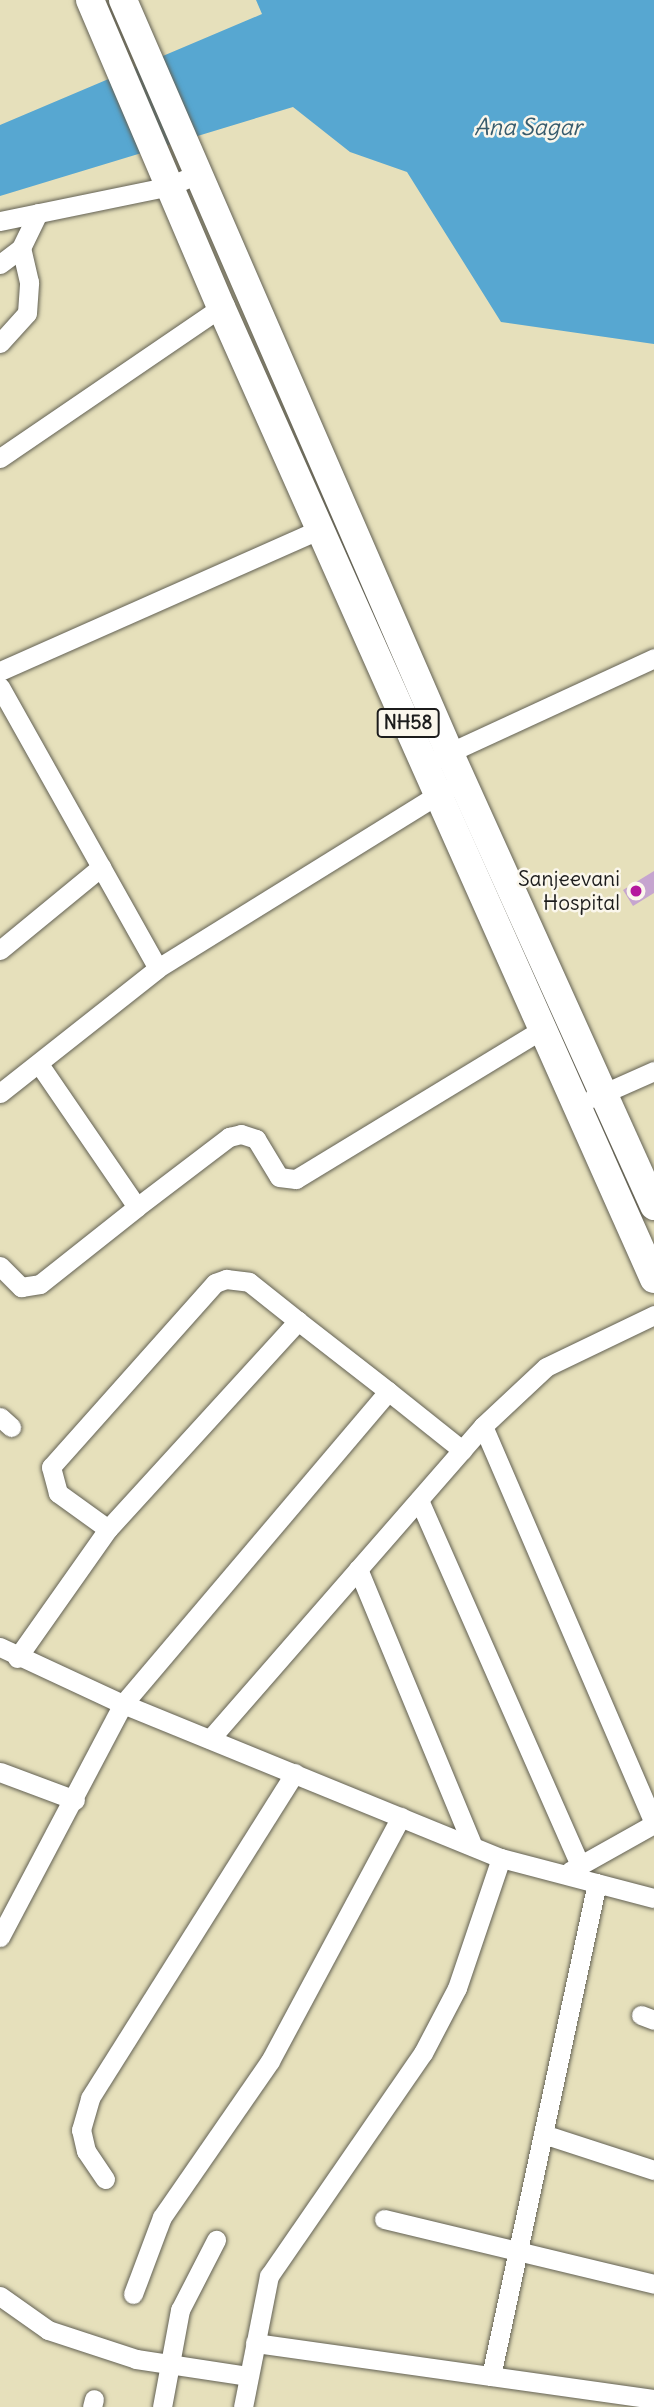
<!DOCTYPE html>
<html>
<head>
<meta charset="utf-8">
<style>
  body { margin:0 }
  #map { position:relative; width:654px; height:2407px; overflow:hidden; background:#e6e0bb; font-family:Delius,sans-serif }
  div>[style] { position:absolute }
  .water>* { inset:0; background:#57a7d1 }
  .building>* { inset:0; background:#c6a5cf }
  .roads { filter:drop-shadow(0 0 2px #636154) drop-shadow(0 0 2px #636154) }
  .minor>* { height:19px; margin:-9.5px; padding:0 9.5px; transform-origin:9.5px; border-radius:9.5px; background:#fff }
  .highway>* { height:28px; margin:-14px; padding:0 14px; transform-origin:14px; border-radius:14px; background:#fff }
  .dots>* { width:19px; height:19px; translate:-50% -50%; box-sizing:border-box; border:4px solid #fbf7ec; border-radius:50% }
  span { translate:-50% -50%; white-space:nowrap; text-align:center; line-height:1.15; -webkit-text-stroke:5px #fbf7ec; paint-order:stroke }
  .shield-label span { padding:2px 5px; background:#fbf7ec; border:2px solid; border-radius:5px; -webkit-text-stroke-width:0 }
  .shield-label { font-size:19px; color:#1c1c1c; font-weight:700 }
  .poi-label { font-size:21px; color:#1c1c1c }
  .right { translate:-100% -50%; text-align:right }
  .water-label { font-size:23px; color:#375b6d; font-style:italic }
</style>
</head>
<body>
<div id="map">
  <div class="water">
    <div style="clip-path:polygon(256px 0,654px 0,654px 344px,501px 322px,407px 172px,350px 152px,293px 107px,0 196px,0 125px,262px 14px)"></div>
  </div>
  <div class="building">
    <div style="clip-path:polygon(654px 871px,654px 893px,633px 906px,623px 890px)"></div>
  </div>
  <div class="roads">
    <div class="minor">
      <div style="left:0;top:221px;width:174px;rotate:-11.6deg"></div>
      <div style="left:170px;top:186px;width:30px;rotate:-24deg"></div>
      <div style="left:0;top:264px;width:26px;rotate:-37deg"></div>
      <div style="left:21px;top:248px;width:39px;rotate:-64deg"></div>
      <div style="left:0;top:343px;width:40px;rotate:-48deg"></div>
      <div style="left:27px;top:313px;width:31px;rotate:-86deg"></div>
      <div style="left:29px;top:282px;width:35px;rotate:-103deg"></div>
      <div style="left:0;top:458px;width:268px;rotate:-34.3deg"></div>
      <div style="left:0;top:671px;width:352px;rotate:-23.9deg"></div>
      <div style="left:0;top:687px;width:322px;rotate:60.7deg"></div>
      <div style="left:440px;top:757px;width:236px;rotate:-24.8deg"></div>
      <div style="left:0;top:950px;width:131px;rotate:-39.4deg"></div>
      <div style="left:39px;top:1064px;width:173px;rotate:55.6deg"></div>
      <div style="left:137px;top:1207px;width:116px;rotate:-37.3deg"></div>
      <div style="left:229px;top:1137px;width:12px;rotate:-14deg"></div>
      <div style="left:241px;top:1134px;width:16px;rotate:18deg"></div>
      <div style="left:256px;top:1139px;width:44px;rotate:58.8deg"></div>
      <div style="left:279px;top:1177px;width:17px;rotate:7deg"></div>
      <div style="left:296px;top:1179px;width:289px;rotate:-31.3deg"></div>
      <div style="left:0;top:1093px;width:201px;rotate:-38.3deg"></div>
      <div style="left:158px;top:968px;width:340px;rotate:-31.8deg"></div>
      <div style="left:593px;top:1098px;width:67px;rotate:-23.9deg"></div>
      <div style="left:0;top:1266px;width:30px;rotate:45deg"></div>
      <div style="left:21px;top:1287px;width:19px;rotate:-9deg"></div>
      <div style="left:40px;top:1284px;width:124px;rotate:-38.4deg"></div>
      <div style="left:0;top:1417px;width:15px;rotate:42deg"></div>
      <div style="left:483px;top:1426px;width:86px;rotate:-43.1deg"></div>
      <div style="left:546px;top:1367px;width:120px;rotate:-25.7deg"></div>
      <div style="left:419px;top:1500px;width:399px;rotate:66.2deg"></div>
      <div style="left:108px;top:1529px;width:62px;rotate:-144.2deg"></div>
      <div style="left:58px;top:1493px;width:27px;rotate:-105deg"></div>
      <div style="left:51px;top:1467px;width:246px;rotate:-48.3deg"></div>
      <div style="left:215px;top:1283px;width:12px;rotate:-20deg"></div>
      <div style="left:226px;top:1279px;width:23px;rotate:7deg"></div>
      <div style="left:249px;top:1282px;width:63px;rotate:38.5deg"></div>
      <div style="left:358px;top:1569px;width:300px;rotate:67.5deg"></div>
      <div style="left:0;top:1647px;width:136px;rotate:24.9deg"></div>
      <div style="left:123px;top:1704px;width:408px;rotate:22.2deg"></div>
      <div style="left:501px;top:1858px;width:158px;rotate:14.7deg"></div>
      <div style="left:17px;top:1658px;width:158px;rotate:-54.8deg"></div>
      <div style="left:108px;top:1529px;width:282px;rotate:-47.6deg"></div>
      <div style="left:298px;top:1321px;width:114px;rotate:37.9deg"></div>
      <div style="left:210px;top:1739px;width:415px;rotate:-48.9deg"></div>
      <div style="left:483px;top:1426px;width:433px;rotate:66.7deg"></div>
      <div style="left:0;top:1772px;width:80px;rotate:20.5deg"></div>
      <div style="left:570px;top:1871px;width:94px;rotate:-29.3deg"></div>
      <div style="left:0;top:1937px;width:263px;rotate:-62.2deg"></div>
      <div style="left:123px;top:1704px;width:410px;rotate:-49.7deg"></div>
      <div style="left:388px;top:1391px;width:95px;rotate:38.6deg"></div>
      <div style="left:641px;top:2015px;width:14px;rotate:21deg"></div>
      <div style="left:543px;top:2134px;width:117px;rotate:18deg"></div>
      <div style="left:105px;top:2179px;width:34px;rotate:-124deg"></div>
      <div style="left:86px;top:2151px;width:22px;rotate:-103deg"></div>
      <div style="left:81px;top:2130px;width:33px;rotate:-74deg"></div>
      <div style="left:90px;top:2098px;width:384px;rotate:-57.8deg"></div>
      <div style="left:384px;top:2219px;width:278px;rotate:13.5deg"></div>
      <div style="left:133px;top:2294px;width:82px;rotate:-69.4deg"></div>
      <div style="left:162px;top:2217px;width:190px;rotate:-55.3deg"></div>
      <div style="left:270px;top:2061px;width:277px;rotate:-61.8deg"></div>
      <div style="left:0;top:2296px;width:59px;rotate:35.3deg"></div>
      <div style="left:48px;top:2330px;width:93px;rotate:18.2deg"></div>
      <div style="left:136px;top:2359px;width:114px;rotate:8.6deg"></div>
      <div style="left:255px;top:2343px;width:403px;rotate:8deg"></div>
      <div style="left:491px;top:2376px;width:504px;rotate:-77.87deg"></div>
      <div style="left:92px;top:2407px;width:8px;rotate:-76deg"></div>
      <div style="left:162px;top:2407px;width:99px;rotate:-79.5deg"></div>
      <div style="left:180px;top:2310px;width:79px;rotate:-62.8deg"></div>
      <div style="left:243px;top:2407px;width:134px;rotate:-78.8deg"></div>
      <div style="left:269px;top:2276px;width:271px;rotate:-55.4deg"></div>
      <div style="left:423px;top:2053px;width:73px;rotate:-62.4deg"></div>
      <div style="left:457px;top:1988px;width:137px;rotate:-71.3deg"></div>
    </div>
    <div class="highway">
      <div style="left:90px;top:0;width:334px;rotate:66.9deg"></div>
      <div style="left:221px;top:307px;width:1064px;rotate:65.99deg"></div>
      <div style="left:123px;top:0;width:822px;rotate:66.55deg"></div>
      <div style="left:450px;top:754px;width:496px;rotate:65.7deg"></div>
    </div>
  </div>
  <div class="dots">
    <div style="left:636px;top:891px;background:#b5179e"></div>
  </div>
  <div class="shield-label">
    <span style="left:408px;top:723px">NH58</span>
  </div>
  <div class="poi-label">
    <span class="right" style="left:620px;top:891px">Sanjeevani<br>Hospital</span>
  </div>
  <div class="water-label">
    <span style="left:528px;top:127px">Ana Sagar</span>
  </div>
</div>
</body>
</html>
